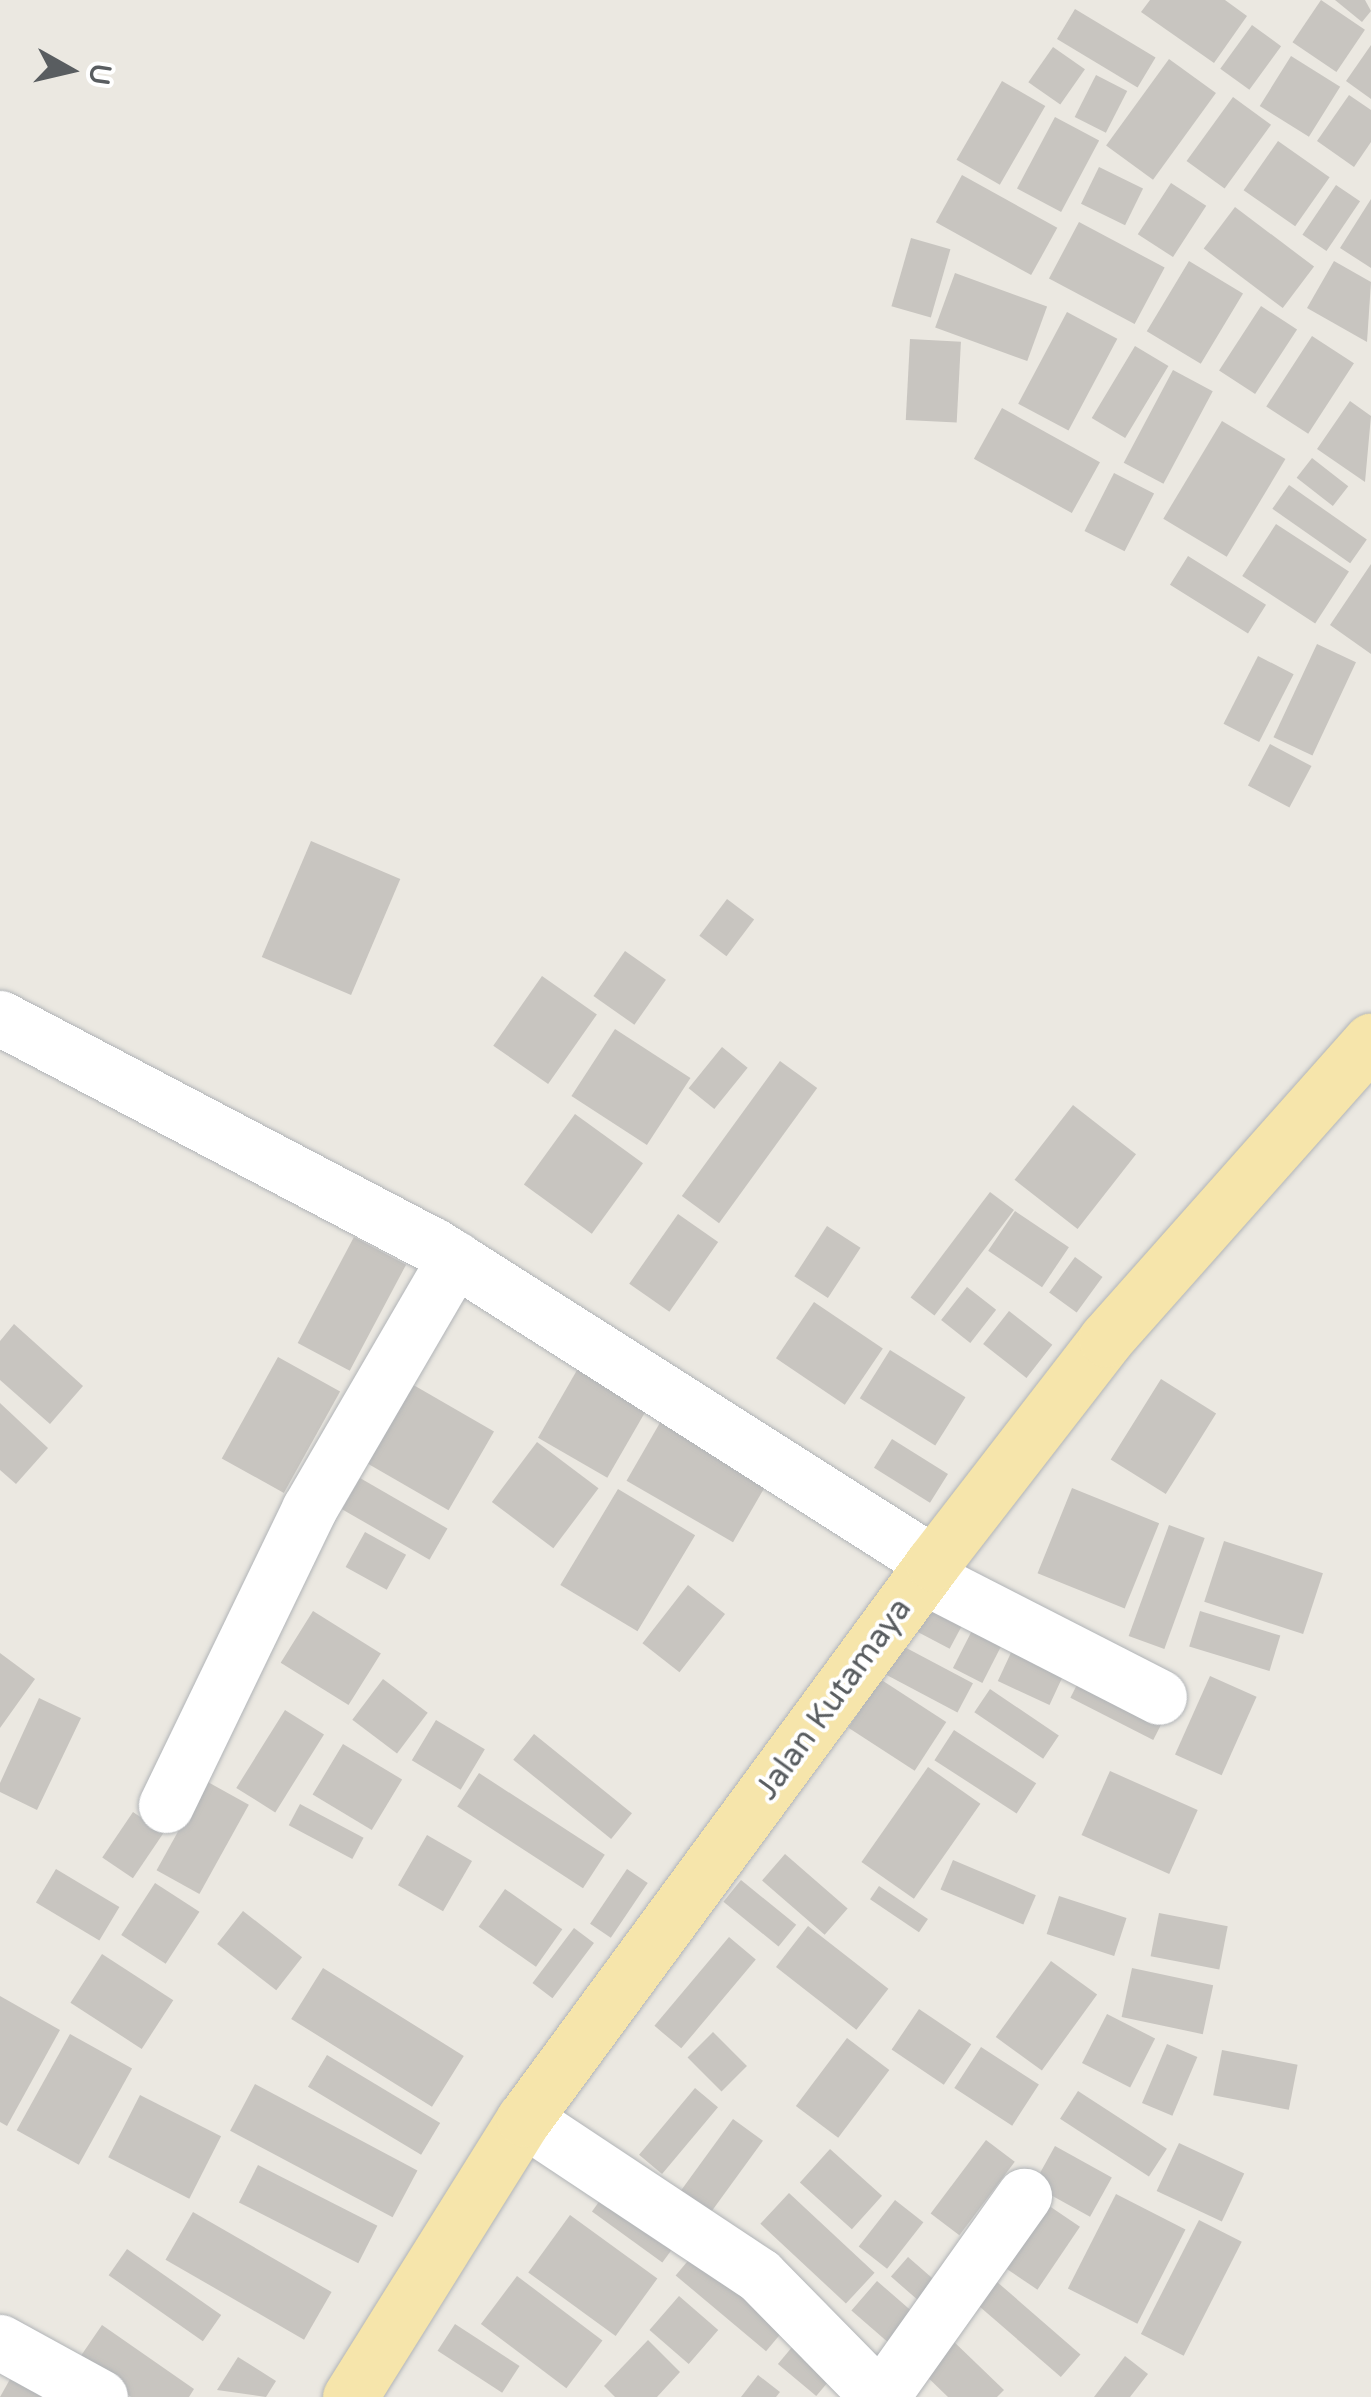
<!DOCTYPE html>
<html>
<head>
<meta charset="utf-8">
<style>
  body { margin:0 }
  #map { position:relative; width:1371px; height:2397px; overflow:hidden; background:#ebe8e1; font-family:"Varela Round",sans-serif }
  div>[style] { position:absolute }
  .building>* { inset:0; background:#c8c5c0; transform-origin:0 0 }
  .roads { filter:drop-shadow(0 0 2px #b1b4b7) drop-shadow(0 0 2px #b1b4b7) }
  .minor>* { height:55px; margin:-27.5px; padding:0 27.5px; transform-origin:27.5px; border-radius:27.5px; background:#fff }
  .major>* { height:55px; margin:-27.5px; padding:0 27.5px; transform-origin:27.5px; border-radius:27.5px; background:#f6e5ab }
  span { translate:-50% -50%; white-space:nowrap; text-align:center; line-height:1.15; -webkit-text-stroke:8px #fff; paint-order:stroke }
  .street-label { font-size:32px; color:#595d60 }
  .north { position:absolute; left:20px; top:20px; width:100px; height:100px; -webkit-text-stroke:8px #fff; paint-order:stroke; rotate:98deg; font-size:28px; font-weight:700; line-height:40px; text-align:center; color:#595d60 }
  .north::after { content:''; display:block; margin:auto; width:35px; height:45px; background:#595d60; clip-path:polygon(50% 0,100% 100%,50% 72%,0 100%) }
</style>
</head>
<body>
<div id="map">
  <div class="building">
    <div style="clip-path:polygon(1150px 0,1225px 0,1247px 16px,1214px 63px,1141px 12px)"></div>
    <div style="left:1321px;top:0;width:53px;height:51px;rotate:34deg"></div>
    <div style="clip-path:polygon(1335px 0,1365px 0,1371px 11px,1362px 22px)"></div>
    <div style="left:1075px;top:9px;width:94px;height:35px;rotate:31deg"></div>
    <div style="left:1252px;top:25px;width:36px;height:54px;rotate:36deg"></div>
    <div style="clip-path:polygon(1371px 45px,1371px 99px,1346px 81px)"></div>
    <div style="left:1053px;top:47px;width:39px;height:43px;rotate:35deg"></div>
    <div style="left:1291px;top:56px;width:58px;height:59px;rotate:32deg"></div>
    <div style="left:1169px;top:59px;width:58px;height:107px;rotate:36deg"></div>
    <div style="left:1096px;top:75px;width:35px;height:47px;rotate:27deg"></div>
    <div style="left:1002px;top:81px;width:50px;height:91px;rotate:30deg"></div>
    <div style="clip-path:polygon(1349px 95px,1371px 110px,1371px 142px,1354px 167px,1317px 141px)"></div>
    <div style="left:1233px;top:97px;width:47px;height:79px;rotate:36deg"></div>
    <div style="left:1055px;top:117px;width:50px;height:81px;rotate:28deg"></div>
    <div style="left:1278px;top:141px;width:63px;height:60px;rotate:35deg"></div>
    <div style="left:1099px;top:167px;width:49px;height:41px;rotate:26deg"></div>
    <div style="left:962px;top:175px;width:109px;height:54px;rotate:29deg"></div>
    <div style="left:1171px;top:183px;width:42px;height:61px;rotate:33deg"></div>
    <div style="left:1336px;top:185px;width:29px;height:60px;rotate:34deg"></div>
    <div style="clip-path:polygon(1371px 199px,1371px 268px,1340px 248px)"></div>
    <div style="left:1235px;top:207px;width:99px;height:52px;rotate:37deg"></div>
    <div style="left:1079px;top:222px;width:97px;height:64px;rotate:28deg"></div>
    <div style="left:911px;top:238px;width:41px;height:71px;rotate:16deg"></div>
    <div style="left:1189px;top:261px;width:63px;height:82px;rotate:31deg"></div>
    <div style="clip-path:polygon(1334px 261px,1371px 282px,1367px 342px,1307px 308px)"></div>
    <div style="left:955px;top:273px;width:98px;height:58px;rotate:20deg"></div>
    <div style="left:1261px;top:306px;width:43px;height:77px;rotate:33deg"></div>
    <div style="left:1067px;top:312px;width:57px;height:104px;rotate:28deg"></div>
    <div style="left:1312px;top:336px;width:50px;height:84px;rotate:33deg"></div>
    <div style="left:910px;top:339px;width:51px;height:81px;rotate:3deg"></div>
    <div style="left:1135px;top:346px;width:39px;height:84px;rotate:31deg"></div>
    <div style="left:1173px;top:370px;width:45px;height:105px;rotate:28deg"></div>
    <div style="clip-path:polygon(1350px 401px,1371px 416px,1365px 482px,1317px 449px)"></div>
    <div style="left:1002px;top:408px;width:112px;height:58px;rotate:29deg"></div>
    <div style="left:1222px;top:421px;width:74px;height:114px;rotate:31deg"></div>
    <div style="left:1312px;top:458px;width:46px;height:25px;rotate:38deg"></div>
    <div style="left:1114px;top:473px;width:45px;height:65px;rotate:27deg"></div>
    <div style="left:1289px;top:485px;width:95px;height:29px;rotate:35deg"></div>
    <div style="left:1276px;top:524px;width:87px;height:62px;rotate:33deg"></div>
    <div style="left:1188px;top:556px;width:92px;height:34px;rotate:32deg"></div>
    <div style="clip-path:polygon(1371px 564px,1371px 654px,1330px 625px)"></div>
    <div style="left:1317px;top:644px;width:43px;height:103px;rotate:25deg"></div>
    <div style="left:1258px;top:656px;width:40px;height:76px;rotate:27deg"></div>
    <div style="left:1270px;top:744px;width:47px;height:47px;rotate:28deg"></div>
    <div style="left:311px;top:841px;width:97px;height:126px;rotate:23deg"></div>
    <div style="left:727px;top:899px;width:34px;height:46px;rotate:37deg"></div>
    <div style="left:625px;top:951px;width:50px;height:55px;rotate:35deg"></div>
    <div style="left:542px;top:976px;width:67px;height:85px;rotate:35deg"></div>
    <div style="left:615px;top:1029px;width:90px;height:80px;rotate:33deg"></div>
    <div style="left:722px;top:1047px;width:33px;height:53px;rotate:39deg"></div>
    <div style="left:780px;top:1061px;width:46px;height:167px;rotate:36deg"></div>
    <div style="left:1073px;top:1105px;width:80px;height:95px;rotate:38deg"></div>
    <div style="left:575px;top:1114px;width:84px;height:87px;rotate:36deg"></div>
    <div style="left:990px;top:1192px;width:30px;height:132px;rotate:37deg"></div>
    <div style="left:1015px;top:1211px;width:65px;height:48px;rotate:34deg"></div>
    <div style="left:678px;top:1214px;width:49px;height:85px;rotate:35deg"></div>
    <div style="left:827px;top:1226px;width:40px;height:60px;rotate:33deg"></div>
    <div style="left:354px;top:1237px;width:59px;height:120px;rotate:28deg"></div>
    <div style="left:1075px;top:1257px;width:34px;height:44px;rotate:36deg"></div>
    <div style="left:967px;top:1287px;width:37px;height:42px;rotate:38deg"></div>
    <div style="left:814px;top:1302px;width:83px;height:68px;rotate:34deg"></div>
    <div style="left:1009px;top:1311px;width:55px;height:42px;rotate:38deg"></div>
    <div style="clip-path:polygon(14px 1324px,83px 1386px,50px 1424px,0 1380px,0 1341px)"></div>
    <div style="left:890px;top:1350px;width:89px;height:57px;rotate:32deg"></div>
    <div style="left:278px;top:1357px;width:71px;height:116px;rotate:29deg"></div>
    <div style="left:584px;top:1358px;width:80px;height:92px;rotate:30deg"></div>
    <div style="left:1161px;top:1379px;width:65px;height:95px;rotate:32deg"></div>
    <div style="left:410px;top:1383px;width:97px;height:91px;rotate:30deg"></div>
    <div style="clip-path:polygon(0 1403px,48px 1448px,16px 1484px,0 1470px)"></div>
    <div style="left:665px;top:1414px;width:123px;height:77px;rotate:30deg"></div>
    <div style="left:892px;top:1439px;width:66px;height:34px;rotate:32deg"></div>
    <div style="left:537px;top:1442px;width:77px;height:75px;rotate:37deg"></div>
    <div style="left:360px;top:1478px;width:101px;height:36px;rotate:30deg"></div>
    <div style="left:1072px;top:1488px;width:94px;height:92px;rotate:22deg"></div>
    <div style="left:618px;top:1489px;width:90px;height:112px;rotate:31deg"></div>
    <div style="left:1169px;top:1525px;width:38px;height:118px;rotate:20deg"></div>
    <div style="left:365px;top:1532px;width:47px;height:40px;rotate:29deg"></div>
    <div style="left:1224px;top:1541px;width:104px;height:64px;rotate:18deg"></div>
    <div style="left:688px;top:1585px;width:47px;height:74px;rotate:38deg"></div>
    <div style="left:938px;top:1594px;width:36px;height:43px;rotate:28deg"></div>
    <div style="left:313px;top:1611px;width:80px;height:61px;rotate:32deg"></div>
    <div style="left:982px;top:1611px;width:33px;height:64px;rotate:27deg"></div>
    <div style="left:1200px;top:1611px;width:84px;height:37px;rotate:17deg"></div>
    <div style="left:1016px;top:1642px;width:57px;height:43px;rotate:25deg"></div>
    <div style="left:897px;top:1643px;width:86px;height:33px;rotate:28deg"></div>
    <div style="clip-path:polygon(0 1653px,35px 1679px,0 1728px)"></div>
    <div style="left:1084px;top:1671px;width:93px;height:30px;rotate:27deg"></div>
    <div style="left:1210px;top:1676px;width:51px;height:86px;rotate:24deg"></div>
    <div style="left:383px;top:1679px;width:56px;height:51px;rotate:37deg"></div>
    <div style="left:880px;top:1679px;width:79px;height:58px;rotate:33deg"></div>
    <div style="left:990px;top:1689px;width:83px;height:28px;rotate:34deg"></div>
    <div style="clip-path:polygon(39px 1698px,81px 1718px,37px 1810px,0 1792px,0 1783px)"></div>
    <div style="left:285px;top:1710px;width:46px;height:92px;rotate:32deg"></div>
    <div style="left:436px;top:1720px;width:57px;height:47px;rotate:31deg"></div>
    <div style="left:954px;top:1730px;width:98px;height:36px;rotate:33deg"></div>
    <div style="left:534px;top:1734px;width:126px;height:33px;rotate:39deg"></div>
    <div style="left:343px;top:1744px;width:69px;height:59px;rotate:31deg"></div>
    <div style="left:928px;top:1767px;width:64px;height:116px;rotate:35deg"></div>
    <div style="left:1110px;top:1771px;width:96px;height:70px;rotate:24deg"></div>
    <div style="left:479px;top:1773px;width:150px;height:40px;rotate:33deg"></div>
    <div style="left:206px;top:1781px;width:49px;height:102px;rotate:29deg"></div>
    <div style="left:300px;top:1804px;width:72px;height:24px;rotate:28deg"></div>
    <div style="left:133px;top:1812px;width:37px;height:55px;rotate:34deg"></div>
    <div style="left:427px;top:1835px;width:52px;height:58px;rotate:30deg"></div>
    <div style="left:785px;top:1854px;width:83px;height:35px;rotate:41deg"></div>
    <div style="left:953px;top:1860px;width:90px;height:32px;rotate:23deg"></div>
    <div style="left:56px;top:1869px;width:74px;height:39px;rotate:31deg"></div>
    <div style="left:627px;top:1869px;width:25px;height:66px;rotate:34deg"></div>
    <div style="left:741px;top:1880px;width:71px;height:28px;rotate:39deg"></div>
    <div style="left:155px;top:1883px;width:53px;height:62px;rotate:33deg"></div>
    <div style="left:879px;top:1886px;width:59px;height:16px;rotate:34deg"></div>
    <div style="left:505px;top:1889px;width:70px;height:46px;rotate:35deg"></div>
    <div style="left:1059px;top:1896px;width:71px;height:40px;rotate:18deg"></div>
    <div style="left:243px;top:1911px;width:75px;height:42px;rotate:38deg"></div>
    <div style="left:1159px;top:1913px;width:70px;height:44px;rotate:11deg"></div>
    <div style="left:808px;top:1926px;width:102px;height:52px;rotate:38deg"></div>
    <div style="left:574px;top:1928px;width:25px;height:69px;rotate:37deg"></div>
    <div style="left:729px;top:1937px;width:35px;height:116px;rotate:40deg"></div>
    <div style="left:102px;top:1954px;width:85px;height:58px;rotate:33deg"></div>
    <div style="left:1051px;top:1961px;width:57px;height:94px;rotate:36deg"></div>
    <div style="left:323px;top:1968px;width:166px;height:60px;rotate:32deg"></div>
    <div style="left:1132px;top:1968px;width:83px;height:50px;rotate:12deg"></div>
    <div style="clip-path:polygon(0 1996px,60px 2030px,7px 2126px,0 2122px)"></div>
    <div style="left:919px;top:2009px;width:63px;height:49px;rotate:34deg"></div>
    <div style="left:1107px;top:2014px;width:54px;height:55px;rotate:27deg"></div>
    <div style="left:713px;top:2032px;width:48px;height:36px;rotate:45deg"></div>
    <div style="left:70px;top:2034px;width:71px;height:110px;rotate:29deg"></div>
    <div style="left:847px;top:2038px;width:53px;height:85px;rotate:37deg"></div>
    <div style="left:1167px;top:2044px;width:33px;height:64px;rotate:23deg"></div>
    <div style="left:981px;top:2047px;width:69px;height:49px;rotate:33deg"></div>
    <div style="left:1222px;top:2050px;width:77px;height:46px;rotate:11deg"></div>
    <div style="left:327px;top:2055px;width:132px;height:37px;rotate:31deg"></div>
    <div style="left:255px;top:2084px;width:184px;height:53px;rotate:28deg"></div>
    <div style="left:695px;top:2088px;width:30px;height:87px;rotate:40deg"></div>
    <div style="left:1078px;top:2091px;width:106px;height:33px;rotate:33deg"></div>
    <div style="left:140px;top:2095px;width:91px;height:70px;rotate:27deg"></div>
    <div style="left:733px;top:2119px;width:37px;height:95px;rotate:36deg"></div>
    <div style="left:986px;top:2140px;width:36px;height:92px;rotate:37deg"></div>
    <div style="left:1179px;top:2143px;width:72px;height:53px;rotate:25deg"></div>
    <div style="left:1055px;top:2146px;width:65px;height:45px;rotate:29deg"></div>
    <div style="left:830px;top:2149px;width:70px;height:45px;rotate:42deg"></div>
    <div style="left:258px;top:2165px;width:134px;height:42px;rotate:27deg"></div>
    <div style="left:609px;top:2188px;width:87px;height:29px;rotate:36deg"></div>
    <div style="left:789px;top:2193px;width:117px;height:42px;rotate:43deg"></div>
    <div style="left:1116px;top:2194px;width:78px;height:106px;rotate:27deg"></div>
    <div style="left:1036px;top:2197px;width:53px;height:76px;rotate:34deg"></div>
    <div style="left:895px;top:2200px;width:36px;height:59px;rotate:38deg"></div>
    <div style="left:193px;top:2212px;width:160px;height:55px;rotate:30deg"></div>
    <div style="left:570px;top:2215px;width:108px;height:71px;rotate:36deg"></div>
    <div style="left:1199px;top:2220px;width:48px;height:128px;rotate:27deg"></div>
    <div style="left:702px;top:2244px;width:118px;height:41px;rotate:40deg"></div>
    <div style="left:127px;top:2249px;width:115px;height:32px;rotate:35deg"></div>
    <div style="left:908px;top:2257px;width:46px;height:26px;rotate:41deg"></div>
    <div style="left:517px;top:2276px;width:107px;height:60px;rotate:37deg"></div>
    <div style="left:877px;top:2281px;width:55px;height:39px;rotate:41deg"></div>
    <div style="left:996px;top:2281px;width:112px;height:30px;rotate:41deg"></div>
    <div style="left:679px;top:2296px;width:52px;height:45px;rotate:41deg"></div>
    <div style="left:455px;top:2324px;width:77px;height:32px;rotate:33deg"></div>
    <div style="clip-path:polygon(102px 2325px,194px 2389px,189px 2397px,131px 2397px,78px 2360px)"></div>
    <div style="left:803px;top:2334px;width:50px;height:39px;rotate:40deg"></div>
    <div style="clip-path:polygon(950px 2338px,1004px 2390px,997px 2397px,948px 2397px,920px 2370px)"></div>
    <div style="clip-path:polygon(648px 2340px,680px 2372px,657px 2397px,615px 2397px,604px 2386px)"></div>
    <div style="clip-path:polygon(1125px 2356px,1148px 2374px,1130px 2397px,1094px 2397px)"></div>
    <div style="clip-path:polygon(238px 2357px,276px 2381px,266px 2397px,217px 2390px)"></div>
    <div style="clip-path:polygon(22px 2358px,81px 2397px,0 2397px)"></div>
    <div style="clip-path:polygon(758px 2375px,780px 2392px,776px 2397px,741px 2397px)"></div>
  </div>
  <div class="roads">
    <div class="minor">
      <div style="left:0;top:1018px;width:489px;rotate:27.7deg"></div>
      <div style="left:433px;top:1245px;width:593px;rotate:32.46deg"></div>
      <div style="left:923px;top:1576px;width:265px;rotate:27.1deg"></div>
      <div style="left:166px;top:1805px;width:329px;rotate:-64.2deg"></div>
      <div style="left:309px;top:1509px;width:290px;rotate:-59.8deg"></div>
      <div style="left:524px;top:2119px;width:282px;rotate:33.6deg"></div>
      <div style="left:759px;top:2275px;width:171px;rotate:45.5deg"></div>
      <div style="left:0;top:2342px;width:114px;rotate:28.8deg"></div>
      <div style="left:881px;top:2397px;width:247px;rotate:-54.6deg"></div>
    </div>
    <div class="major">
      <div style="left:350px;top:2397px;width:328px;rotate:-58deg"></div>
      <div style="left:524px;top:2119px;width:690px;rotate:-53.66deg"></div>
      <div style="left:933px;top:1563px;width:283px;rotate:-52.3deg"></div>
      <div style="left:1106px;top:1339px;width:399px;rotate:-48.4deg"></div>
    </div>
  </div>
  <div class="street-label">
    <span style="left:834px;top:1699px;rotate:-54deg">Jalan Kutamaya</span>
  </div>
  <div class="north">U</div>
</div>
</body>
</html>
